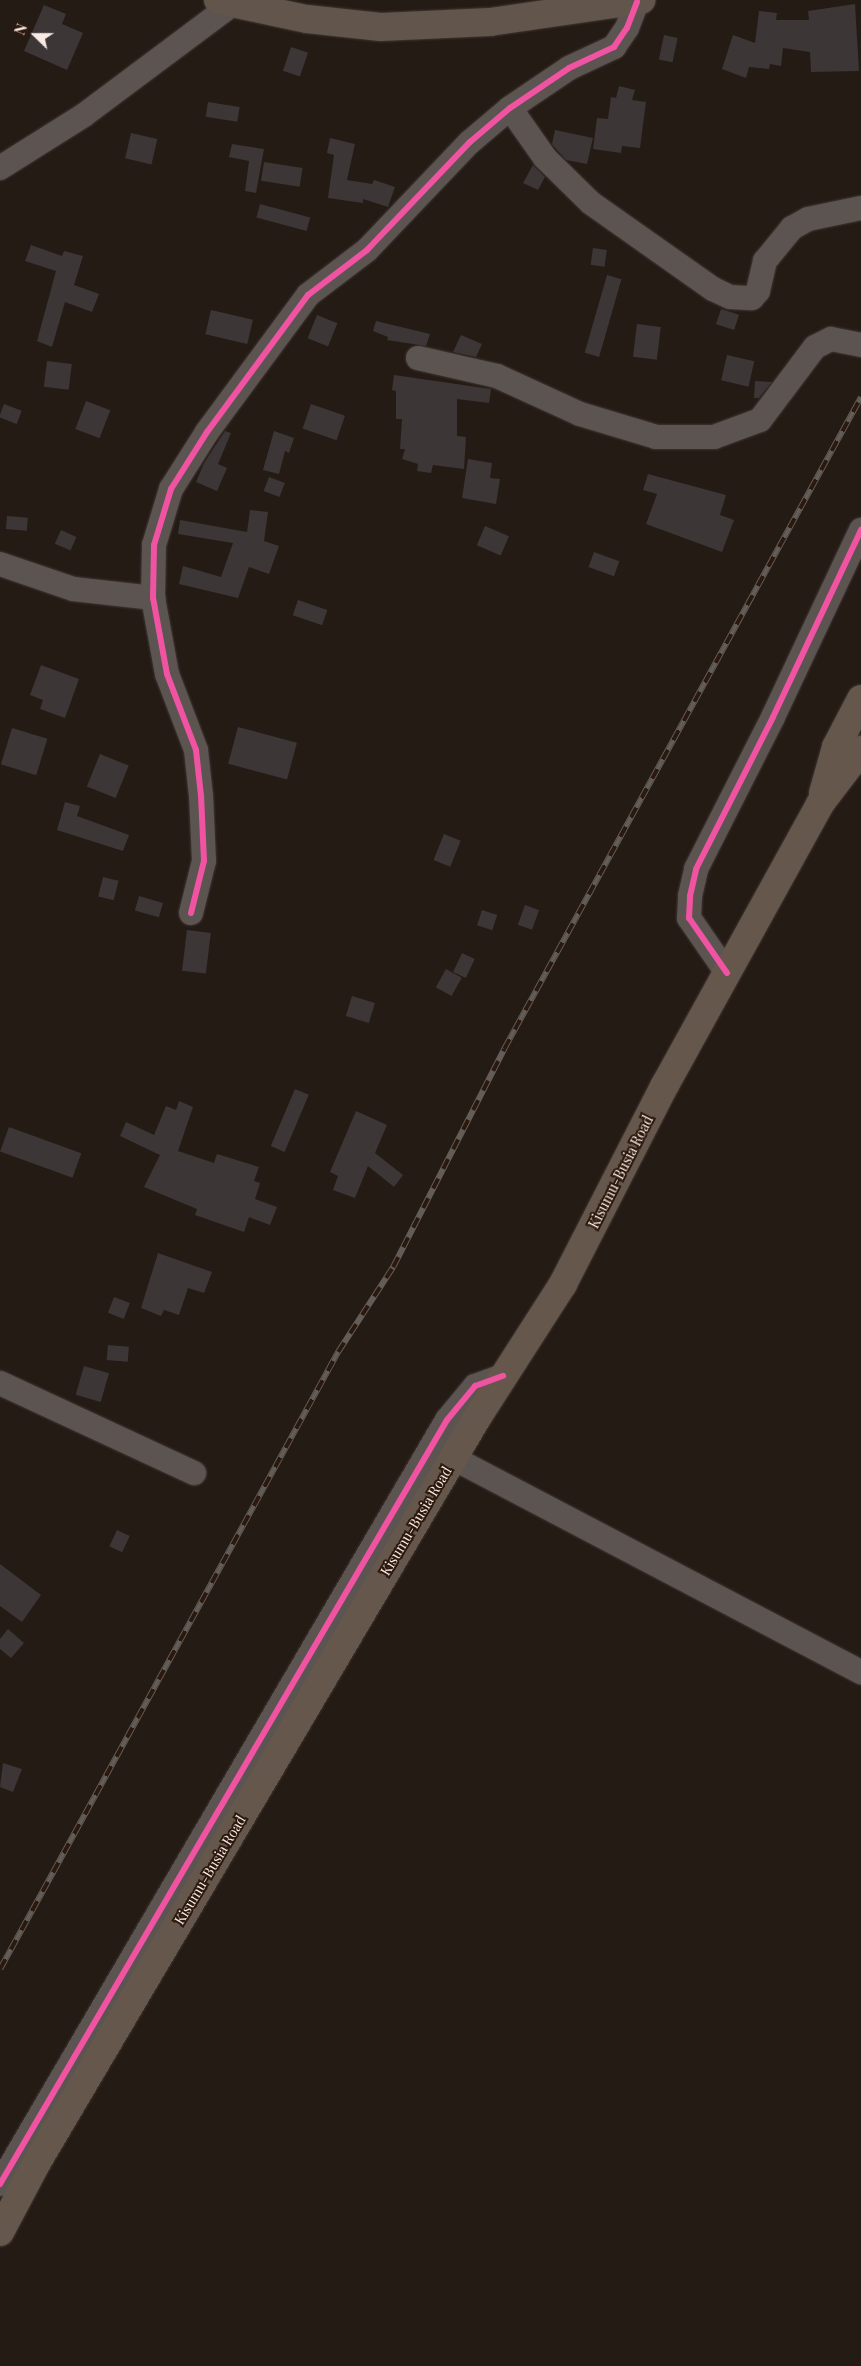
<!DOCTYPE html>
<html>
<head>
<meta charset="utf-8">
<style>
  body { margin:0 }
  #map { position:relative; width:861px; height:2366px; overflow:hidden; background:#251b15; font-family:"Playfair Display",serif }
  div>[style] { position:absolute }
  .building>* { inset:0; background:#3c3637; transform-origin:0 0 }
  .roads { filter:drop-shadow(0 0 1px #403834) drop-shadow(0 0 1px #403834) }
  .minor>* { height:24px; margin:-12px; padding:0 12px; transform-origin:12px; border-radius:12px; background:#5c5450 }
  .major>* { height:28px; margin:-14px; padding:0 14px; transform-origin:14px; border-radius:14px; background:#61554c }
  .highway>* { height:28px; margin:-14px; padding:0 14px; transform-origin:14px; border-radius:14px; background:#66574c }
  .rail>* { height:5.5px; margin-top:-2.75px; transform-origin:0; background:repeating-linear-gradient(90deg,#2c190e 0 11px,#635c57 0 22px); box-sizing:border-box; border-block:1px solid #635c57 }
  .cycleway>* { height:6px; margin:-3px; padding:0 3px; transform-origin:3px; border-radius:3px; background:#f153a3 }
  span { translate:-50% -50%; white-space:nowrap; text-align:center; line-height:1.15; -webkit-text-stroke:4px #2c190e; paint-order:stroke }
  .street-label { font-size:14px; color:#f9ebe4 }
  .north { position:absolute; left:10px; top:10px; width:50px; height:50px; -webkit-text-stroke:4px #2c190e; paint-order:stroke; rotate:292deg; font-size:14px; font-weight:700; line-height:20px; text-align:center; color:#f9ebe4 }
  .north::after { content:''; display:block; margin:auto; width:18px; height:22px; background:#f9ebe4; clip-path:polygon(50% 0,100% 100%,50% 72%,0 100%) }
</style>
</head>
<body>
<div id="map">
  <div class="building">
    <div style="clip-path:polygon(855px 4px,859px 71px,811px 72px,810px 52px,783px 48px,781px 66px,770px 64px,769px 69px,749px 67px,746px 78px,722px 69px,733px 35px,755px 43px,759px 11px,777px 13px,776px 20px,809px 20px,808px 11px)"></div>
    <div style="clip-path:polygon(44px 5px,66px 14px,62px 24px,83px 33px,67px 70px,24px 51px)"></div>
    <div style="left:664px;top:35px;width:14px;height:25px;rotate:12deg"></div>
    <div style="left:291px;top:47px;width:18px;height:25px;rotate:19deg"></div>
    <div style="clip-path:polygon(619px 86px,635px 90px,632px 100px,646px 102px,640px 148px,622px 146px,621px 153px,593px 149px,597px 118px,608px 119px,611px 97px,616px 98px)"></div>
    <div style="left:208px;top:102px;width:32px;height:15px;rotate:9deg"></div>
    <div style="clip-path:polygon(555px 130px,593px 138px,587px 164px,566px 160px,556px 149px,552px 144px)"></div>
    <div style="left:131px;top:133px;width:27px;height:26px;rotate:13deg"></div>
    <div style="clip-path:polygon(330px 138px,355px 144px,347px 180px,372px 184px,374px 180px,395px 187px,388px 207px,363px 199px,363px 203px,328px 198px,334px 155px,327px 153px)"></div>
    <div style="clip-path:polygon(232px 144px,264px 149px,256px 193px,245px 191px,249px 161px,229px 157px)"></div>
    <div style="left:264px;top:162px;width:39px;height:19px;rotate:9deg"></div>
    <div style="clip-path:polygon(533px 165px,545px 177px,538px 190px,523px 183px)"></div>
    <div style="left:260px;top:204px;width:52px;height:14px;rotate:15deg"></div>
    <div style="clip-path:polygon(31px 245px,62px 256px,64px 251px,83px 256px,74px 285px,99px 294px,92px 312px,65px 302px,52px 347px,37px 341px,56px 271px,25px 261px)"></div>
    <div style="left:593px;top:248px;width:14px;height:17px;rotate:8deg"></div>
    <div style="left:607px;top:275px;width:15px;height:81px;rotate:16deg"></div>
    <div style="left:721px;top:309px;width:19px;height:16px;rotate:18deg"></div>
    <div style="left:211px;top:310px;width:43px;height:25px;rotate:13deg"></div>
    <div style="left:317px;top:315px;width:22px;height:25px;rotate:22deg"></div>
    <div style="clip-path:polygon(376px 321px,430px 334px,426px 346px,387px 340px,388px 337px,373px 331px)"></div>
    <div style="left:637px;top:324px;width:24px;height:33px;rotate:7deg"></div>
    <div style="clip-path:polygon(461px 335px,482px 344px,476px 357px,453px 352px)"></div>
    <div style="left:727px;top:355px;width:28px;height:26px;rotate:13deg"></div>
    <div style="left:47px;top:361px;width:25px;height:26px;rotate:7deg"></div>
    <div style="clip-path:polygon(394px 375px,491px 389px,489px 403px,457px 399px,457px 436px,466px 437px,464px 469px,433px 465px,431px 473px,417px 471px,418px 464px,402px 459px,405px 449px,400px 449px,402px 419px,396px 419px,396px 391px,392px 390px)"></div>
    <div style="clip-path:polygon(755px 381px,772px 382px,759px 398px,754px 398px)"></div>
    <div style="left:86px;top:401px;width:26px;height:30px;rotate:21deg"></div>
    <div style="left:4px;top:404px;width:19px;height:14px;rotate:21deg"></div>
    <div style="left:311px;top:404px;width:36px;height:26px;rotate:19deg"></div>
    <div style="clip-path:polygon(225px 431px,231px 433px,218px 464px,227px 468px,217px 491px,196px 482px,204px 463px)"></div>
    <div style="clip-path:polygon(274px 431px,294px 438px,289px 453px,285px 451px,279px 474px,263px 470px)"></div>
    <div style="clip-path:polygon(468px 459px,492px 463px,490px 478px,500px 479px,496px 504px,462px 498px)"></div>
    <div style="clip-path:polygon(648px 474px,726px 495px,720px 515px,734px 520px,722px 552px,646px 524px,657px 494px,643px 490px)"></div>
    <div style="left:269px;top:477px;width:17px;height:15px;rotate:21deg"></div>
    <div style="clip-path:polygon(250px 510px,268px 512px,264px 541px,279px 546px,269px 574px,249px 567px,238px 598px,179px 584px,183px 566px,221px 577px,233px 543px,178px 534px,180px 520px,247px 532px)"></div>
    <div style="left:7px;top:516px;width:21px;height:13px;rotate:5deg"></div>
    <div style="left:485px;top:526px;width:26px;height:21px;rotate:23deg"></div>
    <div style="left:61px;top:530px;width:17px;height:15px;rotate:24deg"></div>
    <div style="left:594px;top:552px;width:27px;height:16px;rotate:20deg"></div>
    <div style="left:298px;top:600px;width:31px;height:16px;rotate:19deg"></div>
    <div style="clip-path:polygon(41px 665px,79px 679px,65px 718px,40px 709px,43px 700px,30px 695px)"></div>
    <div style="left:238px;top:727px;width:61px;height:38px;rotate:15deg"></div>
    <div style="left:12px;top:728px;width:37px;height:38px;rotate:17deg"></div>
    <div style="left:100px;top:754px;width:31px;height:35px;rotate:22deg"></div>
    <div style="clip-path:polygon(65px 802px,80px 806px,77px 816px,129px 835px,123px 851px,57px 830px)"></div>
    <div style="left:444px;top:834px;width:18px;height:28px;rotate:22deg"></div>
    <div style="left:103px;top:877px;width:16px;height:20px;rotate:14deg"></div>
    <div style="left:139px;top:896px;width:25px;height:15px;rotate:16deg"></div>
    <div style="left:525px;top:905px;width:15px;height:21px;rotate:20deg"></div>
    <div style="left:482px;top:910px;width:16px;height:16px;rotate:18deg"></div>
    <div style="left:187px;top:930px;width:24px;height:41px;rotate:7deg"></div>
    <div style="left:462px;top:953px;width:14px;height:21px;rotate:25deg"></div>
    <div style="left:446px;top:969px;width:18px;height:21px;rotate:29deg"></div>
    <div style="left:352px;top:996px;width:24px;height:21px;rotate:17deg"></div>
    <div style="left:295px;top:1089px;width:15px;height:62px;rotate:23deg"></div>
    <div style="clip-path:polygon(179px 1101px,193px 1107px,178px 1151px,214px 1163px,217px 1154px,259px 1167px,254px 1181px,260px 1183px,255px 1199px,277px 1207px,270px 1225px,249px 1217px,244px 1232px,195px 1215px,197px 1209px,144px 1187px,160px 1155px,120px 1136px,126px 1122px,154px 1135px,166px 1106px,176px 1110px)"></div>
    <div style="clip-path:polygon(356px 1111px,387px 1125px,375px 1153px,403px 1175px,394px 1187px,368px 1166px,355px 1198px,333px 1190px,338px 1176px,330px 1172px)"></div>
    <div style="left:9px;top:1127px;width:77px;height:26px;rotate:20deg"></div>
    <div style="clip-path:polygon(158px 1253px,212px 1272px,204px 1293px,188px 1288px,179px 1315px,164px 1310px,161px 1316px,141px 1308px)"></div>
    <div style="left:114px;top:1297px;width:17px;height:17px;rotate:21deg"></div>
    <div style="left:108px;top:1345px;width:21px;height:15px;rotate:5deg"></div>
    <div style="left:84px;top:1366px;width:26px;height:30px;rotate:16deg"></div>
    <div style="left:117px;top:1530px;width:14px;height:18px;rotate:25deg"></div>
    <div style="clip-path:polygon(0 1564px,41px 1595px,22px 1622px,0 1606px)"></div>
    <div style="clip-path:polygon(8px 1629px,24px 1643px,11px 1658px,0 1649px,0 1639px)"></div>
    <div style="clip-path:polygon(3px 1763px,22px 1769px,13px 1792px,0 1787px)"></div>
  </div>
  <div class="roads">
    <div class="minor">
      <div style="left:510px;top:108px;width:61px;rotate:55deg"></div>
      <div style="left:545px;top:158px;width:64px;rotate:44.4deg"></div>
      <div style="left:591px;top:203px;width:149px;rotate:35.2deg"></div>
      <div style="left:713px;top:289px;width:19px;rotate:25deg"></div>
      <div style="left:730px;top:297px;width:22px;rotate:3deg"></div>
      <div style="left:752px;top:298px;width:9px;rotate:-49deg"></div>
      <div style="left:758px;top:291px;width:31px;rotate:-77deg"></div>
      <div style="left:765px;top:261px;width:43px;rotate:-50.7deg"></div>
      <div style="left:792px;top:228px;width:18px;rotate:-29deg"></div>
      <div style="left:808px;top:219px;width:54px;rotate:-11.7deg"></div>
      <div style="left:0;top:168px;width:99px;rotate:-32.2deg"></div>
      <div style="left:84px;top:115px;width:184px;rotate:-36.8deg"></div>
      <div style="left:418px;top:358px;width:81px;rotate:12.8deg"></div>
      <div style="left:497px;top:376px;width:91px;rotate:24.6deg"></div>
      <div style="left:580px;top:414px;width:79px;rotate:16.8deg"></div>
      <div style="left:656px;top:437px;width:58px"></div>
      <div style="left:714px;top:437px;width:49px;rotate:-20.3deg"></div>
      <div style="left:760px;top:420px;width:91px;rotate:-53deg"></div>
      <div style="left:815px;top:347px;width:18px;rotate:-27deg"></div>
      <div style="left:831px;top:339px;width:31px;rotate:11deg"></div>
      <div style="left:0;top:564px;width:77px;rotate:18.9deg"></div>
      <div style="left:73px;top:589px;width:81px;rotate:6.4deg"></div>
      <div style="left:191px;top:913px;width:54px;rotate:-76deg"></div>
      <div style="left:204px;top:861px;width:65px;rotate:-92.6deg"></div>
      <div style="left:201px;top:796px;width:46px;rotate:-96.2deg"></div>
      <div style="left:196px;top:750px;width:81px;rotate:-110.9deg"></div>
      <div style="left:167px;top:674px;width:77px;rotate:-100.4deg"></div>
      <div style="left:153px;top:598px;width:53px;rotate:-88.9deg"></div>
      <div style="left:154px;top:545px;width:59px;rotate:-73.1deg"></div>
      <div style="left:171px;top:489px;width:67px;rotate:-57.7deg"></div>
      <div style="left:207px;top:432px;width:170px;rotate:-53.6deg"></div>
      <div style="left:308px;top:295px;width:74px;rotate:-37.3deg"></div>
      <div style="left:367px;top:250px;width:149px;rotate:-46.4deg"></div>
      <div style="left:470px;top:142px;width:52px;rotate:-40.4deg"></div>
      <div style="left:510px;top:108px;width:71px;rotate:-34.1deg"></div>
      <div style="left:569px;top:68px;width:50px;rotate:-25deg"></div>
      <div style="left:614px;top:47px;width:23px;rotate:-56deg"></div>
      <div style="left:627px;top:28px;width:28px;rotate:-69deg"></div>
      <div style="left:727px;top:973px;width:67px;rotate:-124.6deg"></div>
      <div style="left:689px;top:918px;width:22px;rotate:-87deg"></div>
      <div style="left:690px;top:896px;width:28px;rotate:-77deg"></div>
      <div style="left:696px;top:869px;width:170px;rotate:-63.1deg"></div>
      <div style="left:773px;top:717px;width:207px;rotate:-64.8deg"></div>
      <div style="left:0;top:1383px;width:214px;rotate:24.9deg"></div>
      <div style="left:453px;top:1458px;width:461px;rotate:27.7deg"></div>
      <div style="left:0;top:2184px;width:885px;rotate:-59.67deg"></div>
      <div style="left:447px;top:1420px;width:44px;rotate:-50.5deg"></div>
      <div style="left:475px;top:1386px;width:30px;rotate:-20deg"></div>
    </div>
    <div class="major">
      <div style="left:218px;top:0;width:91px;rotate:12.1deg"></div>
      <div style="left:307px;top:19px;width:74px;rotate:6.2deg"></div>
      <div style="left:381px;top:27px;width:109px;rotate:-2.6deg"></div>
      <div style="left:490px;top:22px;width:153px;rotate:-8.3deg"></div>
    </div>
    <div class="highway">
      <div style="left:823px;top:793px;width:48px;rotate:-74.2deg"></div>
      <div style="left:836px;top:747px;width:54px;rotate:-62.5deg"></div>
      <div style="left:0;top:2232px;width:77px;rotate:-62.1deg"></div>
      <div style="left:36px;top:2164px;width:867px;rotate:-59.41deg"></div>
      <div style="left:477px;top:1418px;width:159px;rotate:-57.3deg"></div>
      <div style="left:563px;top:1284px;width:224px;rotate:-62.9deg"></div>
      <div style="left:665px;top:1085px;width:321px;rotate:-61.1deg"></div>
      <div style="left:820px;top:804px;width:68px;rotate:-52.8deg"></div>
    </div>
  </div>
  <div class="rail">
    <div style="left:0;top:1969px;width:704px;rotate:-61.29deg"></div>
    <div style="left:338px;top:1352px;width:101px;rotate:-57.1deg"></div>
    <div style="left:393px;top:1267px;width:245px;rotate:-63deg"></div>
    <div style="left:504px;top:1049px;width:743px;rotate:-61.3deg"></div>
  </div>
  <div class="cycleway">
    <div style="left:191px;top:913px;width:54px;rotate:-76deg"></div>
    <div style="left:204px;top:861px;width:65px;rotate:-92.6deg"></div>
    <div style="left:201px;top:796px;width:46px;rotate:-96.2deg"></div>
    <div style="left:196px;top:750px;width:81px;rotate:-110.9deg"></div>
    <div style="left:167px;top:674px;width:77px;rotate:-100.4deg"></div>
    <div style="left:153px;top:598px;width:53px;rotate:-88.9deg"></div>
    <div style="left:154px;top:545px;width:59px;rotate:-73.1deg"></div>
    <div style="left:171px;top:489px;width:67px;rotate:-57.7deg"></div>
    <div style="left:207px;top:432px;width:170px;rotate:-53.6deg"></div>
    <div style="left:308px;top:295px;width:74px;rotate:-37.3deg"></div>
    <div style="left:367px;top:250px;width:149px;rotate:-46.4deg"></div>
    <div style="left:470px;top:142px;width:52px;rotate:-40.4deg"></div>
    <div style="left:510px;top:108px;width:71px;rotate:-34.1deg"></div>
    <div style="left:569px;top:68px;width:50px;rotate:-25deg"></div>
    <div style="left:614px;top:47px;width:23px;rotate:-56deg"></div>
    <div style="left:627px;top:28px;width:28px;rotate:-69deg"></div>
    <div style="left:727px;top:973px;width:67px;rotate:-124.6deg"></div>
    <div style="left:689px;top:918px;width:22px;rotate:-87deg"></div>
    <div style="left:690px;top:896px;width:28px;rotate:-77deg"></div>
    <div style="left:696px;top:869px;width:170px;rotate:-63.1deg"></div>
    <div style="left:773px;top:717px;width:207px;rotate:-64.8deg"></div>
    <div style="left:0;top:2184px;width:885px;rotate:-59.67deg"></div>
    <div style="left:447px;top:1420px;width:44px;rotate:-50.5deg"></div>
    <div style="left:475px;top:1386px;width:30px;rotate:-20deg"></div>
  </div>
  <div class="street-label">
    <span style="left:621px;top:1172px;rotate:-63deg">Kisumu-Busia Road</span>
    <span style="left:416px;top:1521px;rotate:-59deg">Kisumu-Busia Road</span>
    <span style="left:210px;top:1870px;rotate:-59deg">Kisumu-Busia Road</span>
  </div>
  <div class="north">N</div>
</div>
</body>
</html>
